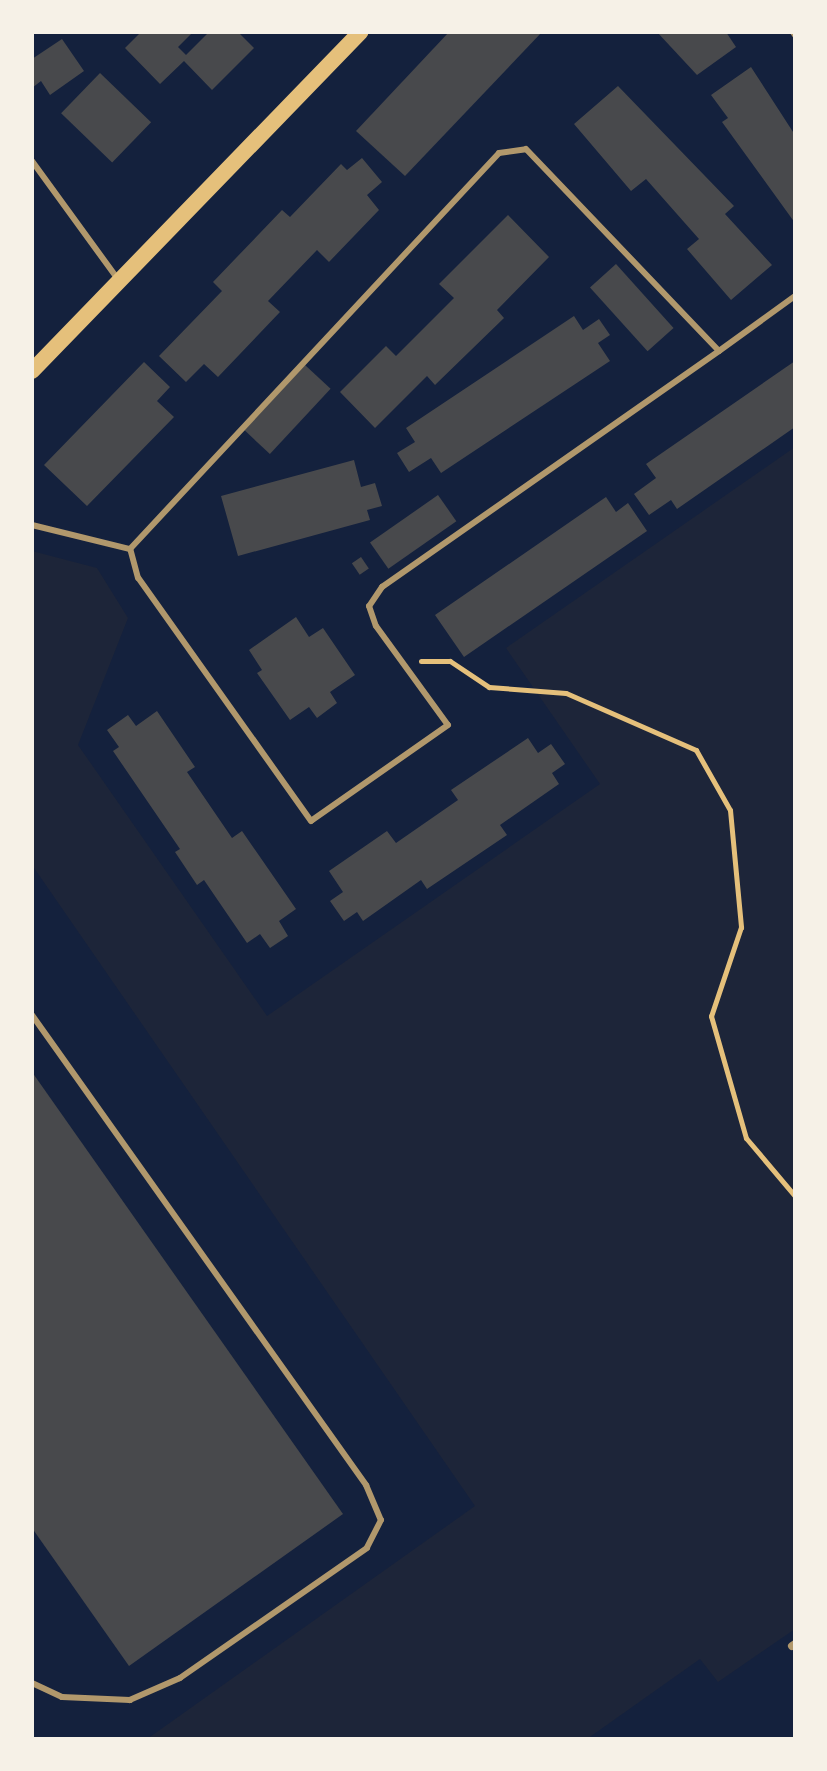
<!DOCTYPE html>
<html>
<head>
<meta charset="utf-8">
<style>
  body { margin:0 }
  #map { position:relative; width:827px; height:1771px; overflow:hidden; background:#14213d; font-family:Karla,sans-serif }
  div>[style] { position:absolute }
  .green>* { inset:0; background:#1d2539 }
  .building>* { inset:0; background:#48494c; transform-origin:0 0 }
  .path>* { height:5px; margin:-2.5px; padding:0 2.5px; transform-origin:2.5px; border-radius:2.5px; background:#e5c07b }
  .service>* { height:6px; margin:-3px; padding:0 3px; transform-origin:3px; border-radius:3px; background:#b1986c }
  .minor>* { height:8px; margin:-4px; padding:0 4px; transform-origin:4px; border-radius:4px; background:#b1986c }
  .secondary>* { height:16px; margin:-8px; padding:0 8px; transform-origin:8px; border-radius:8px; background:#e5c07b }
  span { translate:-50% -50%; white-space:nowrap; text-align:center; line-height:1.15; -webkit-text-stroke:6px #f6f1e7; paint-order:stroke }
  .frame { position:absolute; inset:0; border:34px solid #f6f1e7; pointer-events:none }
</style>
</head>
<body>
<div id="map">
  <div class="green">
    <div style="clip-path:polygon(795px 447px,795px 1629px,718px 1682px,700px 1659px,587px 1739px,147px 1739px,475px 1506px,32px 865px,32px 551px,97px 568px,128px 618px,78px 745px,267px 1016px,600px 784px,506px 648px)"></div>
  </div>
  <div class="building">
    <div style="clip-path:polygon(141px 32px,193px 32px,178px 47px,186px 55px,209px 32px,238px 32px,254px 48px,212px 90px,184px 61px,160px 84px,125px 48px)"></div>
    <div style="clip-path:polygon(449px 32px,542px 32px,405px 176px,356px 131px)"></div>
    <div style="clip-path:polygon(657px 32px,726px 32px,736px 47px,697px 75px)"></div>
    <div style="clip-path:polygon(62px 39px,84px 71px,50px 95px,41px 81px,32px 88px,32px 59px)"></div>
    <div style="clip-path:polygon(751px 67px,795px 135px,795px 223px,722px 122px,728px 118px,711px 95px)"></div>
    <div style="left:100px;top:73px;width:71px;height:56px;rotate:44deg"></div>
    <div style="clip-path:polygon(618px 86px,734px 206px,725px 214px,772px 265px,731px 300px,687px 249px,699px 239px,646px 179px,631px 191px,574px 124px)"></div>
    <div style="clip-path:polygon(362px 158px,382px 182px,367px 195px,379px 210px,329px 262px,317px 250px,268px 301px,280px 312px,218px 377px,204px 364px,186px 382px,159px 356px,222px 291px,213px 282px,282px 210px,290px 217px,341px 164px,347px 170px)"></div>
    <div style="clip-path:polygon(508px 215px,549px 257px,497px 310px,504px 318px,435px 385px,427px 376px,375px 428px,340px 392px,386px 346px,396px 356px,454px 298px,439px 284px)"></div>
    <div style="left:616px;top:264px;width:86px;height:35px;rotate:48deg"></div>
    <div style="clip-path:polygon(574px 316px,583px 330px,599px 319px,610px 335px,598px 343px,610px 361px,441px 473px,431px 458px,409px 472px,397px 453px,415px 442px,406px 428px)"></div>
    <div style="clip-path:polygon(795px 361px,795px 427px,677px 509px,671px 500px,649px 515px,634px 494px,656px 478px,646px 464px)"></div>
    <div style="clip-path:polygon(144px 362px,170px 387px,157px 401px,174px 417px,87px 506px,44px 465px)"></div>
    <div style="left:305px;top:365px;width:35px;height:89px;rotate:43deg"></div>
    <div style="clip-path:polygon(354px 460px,361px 487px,375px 483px,382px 506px,367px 510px,370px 520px,238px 556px,221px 496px)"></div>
    <div style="left:438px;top:495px;width:32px;height:83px;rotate:55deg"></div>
    <div style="clip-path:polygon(606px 497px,616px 512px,628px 503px,647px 531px,464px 657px,435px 615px)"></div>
    <div style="left:361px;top:557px;width:14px;height:11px;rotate:56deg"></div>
    <div style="clip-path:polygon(296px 617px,309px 637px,323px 628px,355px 675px,330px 692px,337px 703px,317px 718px,309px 707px,290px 720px,257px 673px,262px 670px,249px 650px)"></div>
    <div style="clip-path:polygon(157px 711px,195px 767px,187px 772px,232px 838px,242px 831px,296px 909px,279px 921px,288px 936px,270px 948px,260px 934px,247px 943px,204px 880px,197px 885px,175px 852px,180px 849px,113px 751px,119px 747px,107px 730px,128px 715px,136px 726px)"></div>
    <div style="clip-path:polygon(528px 738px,538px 753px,551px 744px,565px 764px,552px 773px,559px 784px,500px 825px,507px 835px,427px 889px,421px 880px,363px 921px,357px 912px,344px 921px,330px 901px,343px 892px,329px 871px,387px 831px,396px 843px,458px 800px,451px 790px)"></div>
    <div style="clip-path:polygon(32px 1072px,343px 1514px,129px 1666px,32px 1528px)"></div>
  </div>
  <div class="path">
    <div style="left:421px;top:661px;width:29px"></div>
    <div style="left:450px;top:661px;width:47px;rotate:33.7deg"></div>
    <div style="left:489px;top:687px;width:77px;rotate:4.5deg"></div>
    <div style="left:566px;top:693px;width:142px;rotate:23.7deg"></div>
    <div style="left:696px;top:750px;width:69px;rotate:60.5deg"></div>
    <div style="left:730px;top:810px;width:118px;rotate:84.6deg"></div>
    <div style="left:741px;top:927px;width:94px;rotate:108.6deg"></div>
    <div style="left:711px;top:1016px;width:127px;rotate:74deg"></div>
    <div style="left:746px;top:1138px;width:76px;rotate:49.8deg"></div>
  </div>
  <div class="service">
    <div style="left:793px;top:32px;width:4px;rotate:56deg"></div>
    <div style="left:526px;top:149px;width:279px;rotate:46.3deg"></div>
    <div style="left:719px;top:351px;width:411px;rotate:145deg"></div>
    <div style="left:382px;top:587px;width:23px;rotate:124deg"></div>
    <div style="left:369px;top:606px;width:21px;rotate:71deg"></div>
    <div style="left:376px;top:626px;width:122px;rotate:54deg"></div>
    <div style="left:448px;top:725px;width:167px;rotate:145deg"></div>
    <div style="left:311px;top:821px;width:298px;rotate:-125.4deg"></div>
    <div style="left:138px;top:578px;width:30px;rotate:-105deg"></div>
    <div style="left:130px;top:549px;width:541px;rotate:-47.02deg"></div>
    <div style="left:499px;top:153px;width:27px;rotate:-8deg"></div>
    <div style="left:32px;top:161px;width:145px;rotate:54deg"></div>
    <div style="left:719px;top:351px;width:94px;rotate:-35.9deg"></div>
    <div style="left:32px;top:525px;width:101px;rotate:13.8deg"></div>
    <div style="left:32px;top:1015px;width:577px;rotate:54.6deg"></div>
    <div style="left:366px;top:1485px;width:38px;rotate:67deg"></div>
    <div style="left:381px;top:1520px;width:31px;rotate:117deg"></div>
    <div style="left:367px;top:1548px;width:228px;rotate:145.2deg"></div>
    <div style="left:180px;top:1678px;width:55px;rotate:156.3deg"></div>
    <div style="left:130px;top:1700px;width:68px;rotate:-177.5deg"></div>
    <div style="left:62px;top:1697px;width:33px;rotate:-155deg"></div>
  </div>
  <div class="minor">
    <div style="left:792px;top:1646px;width:4px;rotate:-34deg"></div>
  </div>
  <div class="secondary">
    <div style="left:32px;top:371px;width:472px;rotate:-45.9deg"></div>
  </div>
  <div class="frame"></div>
</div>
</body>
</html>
